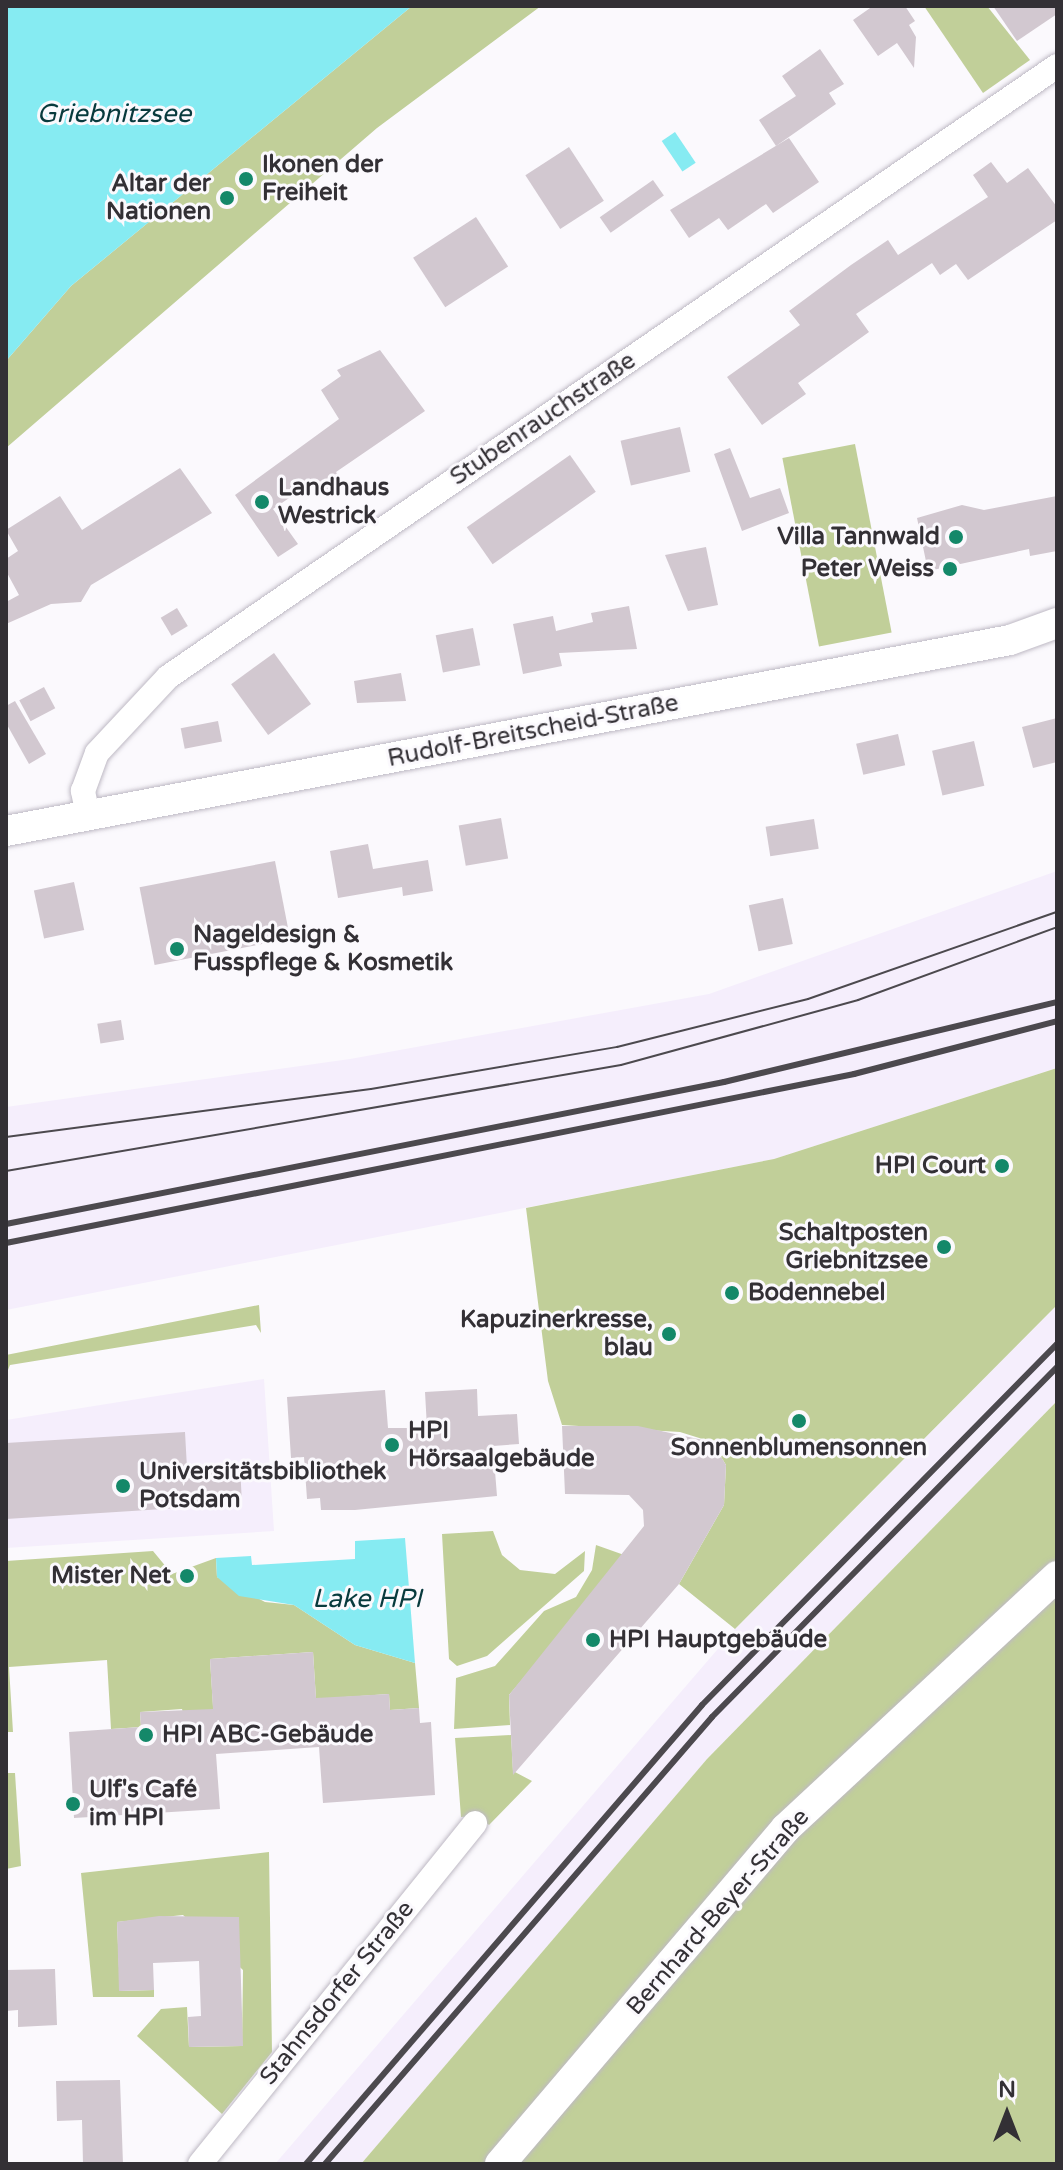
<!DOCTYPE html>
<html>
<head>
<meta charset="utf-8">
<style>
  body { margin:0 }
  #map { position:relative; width:1063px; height:2170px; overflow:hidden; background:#fbf9fd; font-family:"Varela Round",sans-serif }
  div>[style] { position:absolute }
  .built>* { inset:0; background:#f5eefc }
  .green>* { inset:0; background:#c1cf99; transform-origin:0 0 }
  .water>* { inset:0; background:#86ebf2; transform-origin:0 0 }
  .building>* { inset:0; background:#d2c8d0; transform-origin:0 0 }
  .roads { filter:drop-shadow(0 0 2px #beb9c4) drop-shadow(0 0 2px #beb9c4) }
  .minor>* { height:24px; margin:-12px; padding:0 12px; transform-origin:12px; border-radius:12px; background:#fff }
  .tertiary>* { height:30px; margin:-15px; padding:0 15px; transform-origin:15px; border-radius:15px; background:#fff }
  .tram>* { height:2px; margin:-1px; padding:0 1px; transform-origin:1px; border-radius:1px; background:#4c494e }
  .rail>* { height:6px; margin:-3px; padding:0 3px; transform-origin:3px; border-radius:3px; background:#4c494e }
  .dots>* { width:22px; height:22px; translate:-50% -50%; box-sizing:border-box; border:4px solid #fbf9fd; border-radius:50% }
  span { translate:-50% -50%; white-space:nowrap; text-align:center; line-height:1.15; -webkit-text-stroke:6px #fbf9fd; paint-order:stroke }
  .poi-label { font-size:24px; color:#333035; font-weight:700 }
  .left { translate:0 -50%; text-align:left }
  .right { translate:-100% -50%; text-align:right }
  .street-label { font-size:24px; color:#333035 }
  .water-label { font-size:26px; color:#083a3d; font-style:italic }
  .frame { position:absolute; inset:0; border:8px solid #333035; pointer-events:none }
  .north { position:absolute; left:967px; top:2074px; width:80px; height:80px; -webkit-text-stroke:6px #fbf9fd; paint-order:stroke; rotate:0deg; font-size:22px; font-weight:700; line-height:32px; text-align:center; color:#333035 }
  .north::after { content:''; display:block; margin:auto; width:28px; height:36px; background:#333035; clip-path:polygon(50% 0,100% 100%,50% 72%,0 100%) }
</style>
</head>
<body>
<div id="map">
  <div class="built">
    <div style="clip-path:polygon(1057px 871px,1057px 1068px,774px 1159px,6px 1310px,6px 1107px,350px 1059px,709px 994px)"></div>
    <div style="clip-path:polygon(1057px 1305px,1057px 1401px,707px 1759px,361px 2164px,275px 2164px,735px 1629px)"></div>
    <div style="clip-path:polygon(264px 1379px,274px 1531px,6px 1548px,6px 1420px)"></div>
  </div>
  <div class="green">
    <div style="clip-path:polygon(412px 6px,541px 6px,377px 128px,6px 448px,6px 361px,71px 286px)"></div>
    <div style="clip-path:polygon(924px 6px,987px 6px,1030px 60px,983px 93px)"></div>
    <div style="left:855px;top:444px;width:192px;height:74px;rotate:79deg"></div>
    <div style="clip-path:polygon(1057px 1068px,1057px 1305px,735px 1629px,679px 1584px,724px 1505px,726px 1465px,712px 1442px,680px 1432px,562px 1425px,548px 1381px,526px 1208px,774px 1159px)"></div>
    <div style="clip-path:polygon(259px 1305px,261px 1333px,256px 1325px,10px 1365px,6px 1375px,6px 1355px)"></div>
    <div style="clip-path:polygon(1057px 1401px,1057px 2164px,361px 2164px,707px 1759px)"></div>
    <div style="clip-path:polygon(493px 1531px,502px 1555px,520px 1570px,555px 1574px,585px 1551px,584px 1571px,487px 1656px,457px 1666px,449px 1659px,442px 1534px)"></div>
    <div style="clip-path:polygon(596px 1545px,627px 1556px,509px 1695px,510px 1725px,454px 1729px,456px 1678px,495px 1666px,544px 1611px,576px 1597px,592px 1570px)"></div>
    <div style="clip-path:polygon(153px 1551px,172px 1574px,216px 1558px,217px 1577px,265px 1602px,294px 1605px,355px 1645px,415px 1663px,419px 1708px,390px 1710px,389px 1694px,345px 1697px,317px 1715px,313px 1652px,210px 1659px,214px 1722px,186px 1724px,182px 1709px,140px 1712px,141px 1727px,111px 1729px,107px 1660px,9px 1667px,13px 1732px,6px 1732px,6px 1561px)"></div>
    <div style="clip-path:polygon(511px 1735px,513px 1771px,532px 1781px,489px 1825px,478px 1816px,461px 1817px,455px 1738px)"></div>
    <div style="clip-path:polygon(6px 1773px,15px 1773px,21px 1866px,6px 1869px)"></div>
    <div style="clip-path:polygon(269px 1852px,272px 2052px,222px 2114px,137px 2036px,161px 2009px,187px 2007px,189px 2047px,242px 2046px,243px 1970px,183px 1915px,117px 1922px,120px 1991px,154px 1990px,154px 1997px,93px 1997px,81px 1873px)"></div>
  </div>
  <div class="water">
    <div style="clip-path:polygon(6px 6px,412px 6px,71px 286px,6px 361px)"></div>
    <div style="left:675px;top:132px;width:37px;height:16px;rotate:56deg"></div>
    <div style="clip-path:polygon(405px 1538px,415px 1663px,355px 1645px,294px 1605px,239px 1596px,217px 1577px,216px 1558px,251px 1556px,252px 1565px,355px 1559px,355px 1541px)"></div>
  </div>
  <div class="building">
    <div style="clip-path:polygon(873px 6px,905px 6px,915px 21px,909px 25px,916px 37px,914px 68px,897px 43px,878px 56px,853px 20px)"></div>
    <div style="clip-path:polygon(993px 6px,1057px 6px,1057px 14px,1017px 41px)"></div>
    <div style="clip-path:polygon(820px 49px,844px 84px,829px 93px,836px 104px,776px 146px,759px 120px,796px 96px,782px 76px)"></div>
    <div style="clip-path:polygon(789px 138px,819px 182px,773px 213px,766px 204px,728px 230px,719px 218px,689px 238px,670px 210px)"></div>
    <div style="left:569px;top:147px;width:64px;height:52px;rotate:57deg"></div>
    <div style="clip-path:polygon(991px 162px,1007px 183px,1028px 168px,1057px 207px,1057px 220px,968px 280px,956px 264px,940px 275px,932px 263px,856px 314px,869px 332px,798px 383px,806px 394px,762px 425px,727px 377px,800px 325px,789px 311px,851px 265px,888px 240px,898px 255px,988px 197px,973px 175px)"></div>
    <div style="left:653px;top:180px;width:19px;height:65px;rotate:55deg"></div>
    <div style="left:476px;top:217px;width:59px;height:75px;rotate:57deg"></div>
    <div style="clip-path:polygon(380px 350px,425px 411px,336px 472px,341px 480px,325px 491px,317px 479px,273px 509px,298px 544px,278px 557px,235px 495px,339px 419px,321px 390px,341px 376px,337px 370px)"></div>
    <div style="left:680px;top:427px;width:46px;height:61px;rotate:77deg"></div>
    <div style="clip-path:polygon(730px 448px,750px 498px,780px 488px,789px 513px,742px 531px,714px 454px)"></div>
    <div style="left:570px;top:455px;width:45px;height:126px;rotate:55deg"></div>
    <div style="clip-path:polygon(180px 468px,212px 513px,91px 585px,81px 602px,51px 604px,6px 624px,6px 602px,19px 595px,6px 571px,6px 559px,18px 551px,6px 530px,60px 496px,82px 530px)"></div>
    <div style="clip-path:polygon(1057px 496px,1057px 551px,1030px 556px,1029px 549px,928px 571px,917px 518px,962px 505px,984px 510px)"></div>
    <div style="clip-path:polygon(706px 547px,718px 605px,688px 611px,665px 555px)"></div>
    <div style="clip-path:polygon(629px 606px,637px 649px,559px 653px,562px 666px,523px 674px,513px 624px,553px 616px,556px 631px,593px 622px,591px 613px)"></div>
    <div style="left:177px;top:608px;width:21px;height:19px;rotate:59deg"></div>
    <div style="left:473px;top:628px;width:38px;height:38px;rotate:79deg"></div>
    <div style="left:274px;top:653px;width:63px;height:53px;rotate:54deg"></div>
    <div style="clip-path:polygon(401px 673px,406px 701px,357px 703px,354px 681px)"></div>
    <div style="left:44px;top:687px;width:24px;height:28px;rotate:62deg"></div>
    <div style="clip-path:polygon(15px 701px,46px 754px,29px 764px,6px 723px,6px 706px)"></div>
    <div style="clip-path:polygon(1057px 718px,1057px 762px,1033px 768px,1022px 727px)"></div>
    <div style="left:218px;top:721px;width:21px;height:38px;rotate:79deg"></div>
    <div style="left:898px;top:734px;width:32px;height:43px;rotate:77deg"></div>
    <div style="left:974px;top:741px;width:46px;height:43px;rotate:77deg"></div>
    <div style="left:501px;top:818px;width:41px;height:43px;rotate:80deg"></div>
    <div style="left:814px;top:819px;width:30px;height:49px;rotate:81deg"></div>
    <div style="clip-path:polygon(368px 844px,373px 869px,428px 860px,433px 891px,403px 896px,402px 887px,338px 898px,330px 851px)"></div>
    <div style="left:275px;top:861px;width:79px;height:138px;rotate:79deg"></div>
    <div style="left:74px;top:882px;width:49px;height:41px;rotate:78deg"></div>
    <div style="left:783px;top:898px;width:47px;height:35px;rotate:78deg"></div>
    <div style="left:121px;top:1020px;width:20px;height:24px;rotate:81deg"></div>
    <div style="clip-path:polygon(477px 1389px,478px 1416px,517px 1414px,519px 1444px,493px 1446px,497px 1496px,355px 1510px,321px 1510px,320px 1498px,307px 1499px,304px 1457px,291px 1458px,287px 1397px,385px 1390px,388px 1428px,427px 1428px,425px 1392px)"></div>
    <div style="clip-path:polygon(562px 1426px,638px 1426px,712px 1442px,726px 1465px,724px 1505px,679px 1584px,513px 1775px,509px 1695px,644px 1526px,643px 1510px,629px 1495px,565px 1494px)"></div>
    <div style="clip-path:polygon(185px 1432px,187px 1468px,240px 1465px,242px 1504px,6px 1519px,6px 1443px)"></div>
    <div style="clip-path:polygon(313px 1652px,316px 1698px,389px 1694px,390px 1710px,419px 1708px,420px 1723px,431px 1722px,435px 1795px,323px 1803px,319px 1747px,216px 1754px,220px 1809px,74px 1818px,69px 1732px,141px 1727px,140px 1712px,213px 1709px,210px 1659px)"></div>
    <div style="clip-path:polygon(159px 1916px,239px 1917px,243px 2046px,189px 2047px,188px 2017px,201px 2016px,199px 1961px,153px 1963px,154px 1990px,119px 1991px,117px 1922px)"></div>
    <div style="clip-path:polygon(55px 1969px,57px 2025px,18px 2027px,18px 2010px,6px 2011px,6px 1970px)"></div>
    <div style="clip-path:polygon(120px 2080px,123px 2164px,83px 2164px,82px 2120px,57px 2121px,56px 2081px)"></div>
  </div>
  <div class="roads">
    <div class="minor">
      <div style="left:88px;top:815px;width:25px;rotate:-102deg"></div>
      <div style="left:83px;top:791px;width:40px;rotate:-69.8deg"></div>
      <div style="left:97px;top:753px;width:104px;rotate:-46.9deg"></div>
      <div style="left:168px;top:677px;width:1079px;rotate:-34.5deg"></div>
      <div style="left:200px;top:2164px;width:438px;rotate:-51.1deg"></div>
    </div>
    <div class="tertiary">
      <div style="left:6px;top:831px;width:1022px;rotate:-10.77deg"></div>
      <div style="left:1010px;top:640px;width:50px;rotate:-19.9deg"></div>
      <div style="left:500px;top:2164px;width:441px;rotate:-49.6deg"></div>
      <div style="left:786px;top:1828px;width:370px;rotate:-42.9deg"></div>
    </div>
  </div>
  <div class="tram">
    <div style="left:6px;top:1137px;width:368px;rotate:-7.5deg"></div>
    <div style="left:371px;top:1089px;width:250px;rotate:-9.7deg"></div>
    <div style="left:617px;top:1047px;width:197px;rotate:-14.1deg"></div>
    <div style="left:808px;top:999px;width:264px;rotate:-19.3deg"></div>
    <div style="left:6px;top:1171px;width:624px;rotate:-9.78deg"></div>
    <div style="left:621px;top:1065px;width:246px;rotate:-15.3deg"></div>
    <div style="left:858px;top:1000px;width:212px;rotate:-20.1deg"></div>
  </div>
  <div class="rail">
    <div style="left:6px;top:1224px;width:732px;rotate:-11.19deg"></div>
    <div style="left:724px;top:1082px;width:342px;rotate:-13.5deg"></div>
    <div style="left:6px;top:1243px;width:865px;rotate:-11.27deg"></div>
    <div style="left:854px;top:1074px;width:210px;rotate:-14.6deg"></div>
    <div style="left:306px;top:2164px;width:606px;rotate:-49.21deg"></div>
    <div style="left:702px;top:1705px;width:506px;rotate:-45.48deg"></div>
    <div style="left:325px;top:2164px;width:591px;rotate:-49.11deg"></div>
    <div style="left:712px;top:1717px;width:491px;rotate:-45.4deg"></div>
  </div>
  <div class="dots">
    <div style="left:246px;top:179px;background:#148869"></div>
    <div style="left:227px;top:198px;background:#148869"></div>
    <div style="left:262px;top:502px;background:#148869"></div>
    <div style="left:956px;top:537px;background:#148869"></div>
    <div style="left:950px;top:569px;background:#148869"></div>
    <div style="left:177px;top:949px;background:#148869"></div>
    <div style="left:1002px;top:1166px;background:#148869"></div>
    <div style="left:944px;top:1247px;background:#148869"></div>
    <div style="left:732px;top:1293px;background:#148869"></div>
    <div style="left:669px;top:1334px;background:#148869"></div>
    <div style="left:799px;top:1421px;background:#148869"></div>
    <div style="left:392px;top:1445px;background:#148869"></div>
    <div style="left:123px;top:1486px;background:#148869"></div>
    <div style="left:187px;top:1576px;background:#148869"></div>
    <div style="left:593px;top:1640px;background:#148869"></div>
    <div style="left:146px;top:1735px;background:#148869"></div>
    <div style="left:73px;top:1804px;background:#148869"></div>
  </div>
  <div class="poi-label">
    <span class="left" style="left:262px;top:179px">Ikonen der<br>Freiheit</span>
    <span class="right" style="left:211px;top:198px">Altar der<br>Nationen</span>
    <span class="left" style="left:278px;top:502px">Landhaus<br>Westrick</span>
    <span class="right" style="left:940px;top:537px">Villa Tannwald</span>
    <span class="right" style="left:934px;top:569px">Peter Weiss</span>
    <span class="left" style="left:193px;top:949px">Nageldesign &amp;<br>Fusspflege &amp; Kosmetik</span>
    <span class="right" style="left:986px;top:1166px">HPI Court</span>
    <span class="right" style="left:928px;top:1247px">Schaltposten<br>Griebnitzsee</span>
    <span class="left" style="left:748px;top:1293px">Bodennebel</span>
    <span class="right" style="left:653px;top:1334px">Kapuzinerkresse,<br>blau</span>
    <span class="left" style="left:408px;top:1445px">HPI<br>Hörsaalgebäude</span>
    <span style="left:799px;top:1448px">Sonnenblumensonnen</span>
    <span class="left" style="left:139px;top:1486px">Universitätsbibliothek<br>Potsdam</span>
    <span class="right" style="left:171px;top:1576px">Mister Net</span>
    <span class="left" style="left:609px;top:1640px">HPI Hauptgebäude</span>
    <span class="left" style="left:162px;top:1735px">HPI ABC-Gebäude</span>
    <span class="left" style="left:89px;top:1804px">Ulf's Café<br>im HPI</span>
  </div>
  <div class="street-label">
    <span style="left:543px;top:419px;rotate:-34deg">Stubenrauchstraße</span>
    <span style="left:533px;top:731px;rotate:-11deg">Rudolf-Breitscheid-Straße</span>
    <span style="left:718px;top:1912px;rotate:-49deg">Bernhard-Beyer-Straße</span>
    <span style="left:337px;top:1993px;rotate:-51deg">Stahnsdorfer Straße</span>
  </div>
  <div class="water-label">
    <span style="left:114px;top:114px">Griebnitzsee</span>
    <span style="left:367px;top:1599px">Lake HPI</span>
  </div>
  <div class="frame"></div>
  <div class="north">N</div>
</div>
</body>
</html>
